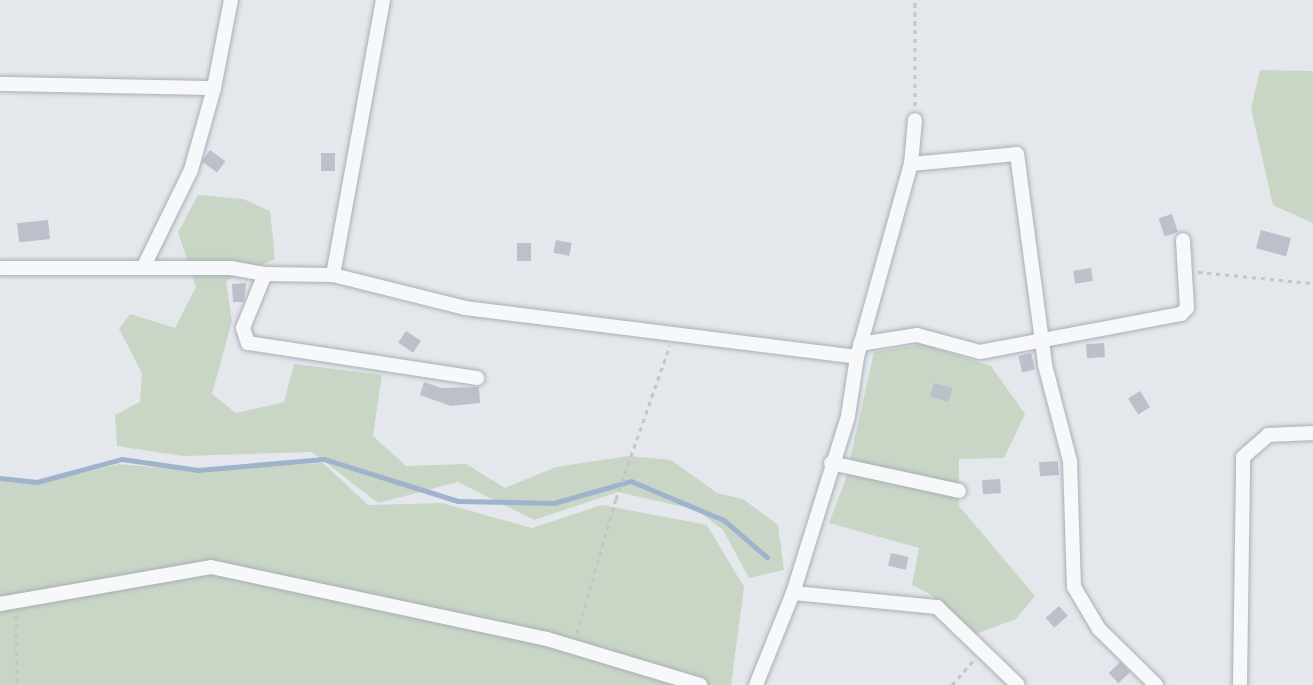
<!DOCTYPE html>
<html>
<head>
<meta charset="utf-8">
<style>
  body { margin:0 }
  #map { position:relative; width:1313px; height:685px; overflow:hidden; background:#e4e7ec; font-family:Ubuntu,sans-serif }
  div>[style] { position:absolute }
  .green>* { inset:0; background:#c9d6c5 }
  .stream>* { height:4.5px; margin:-2.25px; padding:0 2.25px; transform-origin:2.25px; border-radius:2.25px; background:#9fb4cc }
  .building>* { inset:0; background:#bbc0ca; transform-origin:0 0 }
  .path>* { height:3px; margin-top:-1.5px; transform-origin:0; background:repeating-linear-gradient(90deg,#c2c5cb 0 4.5px,transparent 0 9px) }
  .roads { filter:drop-shadow(0 0 2px #a9aeb7) drop-shadow(0 0 2px #a9aeb7) }
  .minor>* { height:14px; margin:-7px; padding:0 7px; transform-origin:7px; border-radius:7px; background:#f7f8fa }
  span { translate:-50% -50%; white-space:nowrap; text-align:center; line-height:1.15; -webkit-text-stroke:4.5px #f4f6f9; paint-order:stroke }
</style>
</head>
<body>
<div id="map">
  <div class="green">
    <div style="clip-path:polygon(1260px 70px,1313px 71px,1313px 223px,1273px 205px,1251px 109px)"></div>
    <div style="clip-path:polygon(198px 195px,243px 199px,270px 211px,275px 259px,226px 281px,232px 321px,212px 394px,236px 413px,284px 402px,294px 364px,382px 375px,373px 436px,406px 466px,466px 464px,505px 488px,556px 467px,628px 456px,671px 460px,717px 493px,743px 499px,778px 525px,784px 570px,749px 578px,723px 530px,697px 510px,618px 492px,534px 520px,458px 482px,378px 503px,312px 452px,183px 456px,117px 446px,115px 415px,140px 402px,142px 373px,119px 329px,130px 314px,175px 328px,196px 287px,178px 232px)"></div>
    <div style="clip-path:polygon(922px 344px,991px 366px,1025px 414px,1004px 458px,959px 459px,959px 506px,1035px 596px,1016px 619px,973px 635px,930px 594px,912px 585px,919px 548px,829px 523px,846px 478px,874px 352px)"></div>
    <div style="clip-path:polygon(323px 463px,368px 505px,442px 503px,532px 528px,602px 505px,707px 525px,744px 587px,731px 685px,0 685px,0 481px,37px 484px,119px 464px,184px 470px)"></div>
  </div>
  <div class="stream">
    <div style="left:0;top:478px;width:37px;rotate:6deg"></div>
    <div style="left:37px;top:482px;width:88px;rotate:-15.1deg"></div>
    <div style="left:122px;top:459px;width:77px;rotate:8.2deg"></div>
    <div style="left:198px;top:470px;width:126px;rotate:-5deg"></div>
    <div style="left:324px;top:459px;width:140px;rotate:17.4deg"></div>
    <div style="left:458px;top:501px;width:96px;rotate:1.2deg"></div>
    <div style="left:554px;top:503px;width:80px;rotate:-15.9deg"></div>
    <div style="left:631px;top:481px;width:101px;rotate:22.8deg"></div>
    <div style="left:724px;top:520px;width:57px;rotate:40.7deg"></div>
  </div>
  <div class="building">
    <div style="left:210px;top:150px;width:19px;height:14px;rotate:36deg"></div>
    <div style="left:321px;top:153px;width:14px;height:18px"></div>
    <div style="left:1172px;top:214px;width:19px;height:14px;rotate:72deg"></div>
    <div style="left:48px;top:220px;width:19px;height:31px;rotate:84deg"></div>
    <div style="left:1261px;top:230px;width:31px;height:19px;rotate:15deg"></div>
    <div style="left:556px;top:240px;width:16px;height:13px;rotate:11deg"></div>
    <div style="left:517px;top:243px;width:14px;height:18px"></div>
    <div style="left:1091px;top:268px;width:13px;height:18px;rotate:81deg"></div>
    <div style="clip-path:polygon(246px 283px,244px 302px,233px 302px,232px 284px)"></div>
    <div style="left:406px;top:331px;width:18px;height:14px;rotate:34deg"></div>
    <div style="left:1104px;top:343px;width:14px;height:18px;rotate:86deg"></div>
    <div style="left:1031px;top:353px;width:17px;height:13px;rotate:77deg"></div>
    <div style="clip-path:polygon(424px 382px,441px 388px,479px 387px,480px 403px,451px 406px,420px 395px)"></div>
    <div style="left:934px;top:383px;width:19px;height:14px;rotate:16deg"></div>
    <div style="left:1140px;top:391px;width:19px;height:14px;rotate:58deg"></div>
    <div style="left:1058px;top:461px;width:14px;height:19px;rotate:86deg"></div>
    <div style="left:1000px;top:479px;width:14px;height:18px;rotate:86deg"></div>
    <div style="left:891px;top:553px;width:18px;height:13px;rotate:13deg"></div>
    <div style="left:1059px;top:606px;width:13px;height:18px;rotate:48deg"></div>
    <div style="left:1120px;top:662px;width:14px;height:16px;rotate:45deg"></div>
  </div>
  <div class="path">
    <div style="left:915px;top:106px;width:106px;rotate:-90deg"></div>
    <div style="left:1198px;top:272px;width:116px;rotate:5.5deg"></div>
    <div style="left:16px;top:615px;width:70px;rotate:89.2deg"></div>
    <div style="left:577px;top:633px;width:140px;rotate:-73.8deg"></div>
    <div style="left:616px;top:499px;width:163px;rotate:-70.7deg"></div>
    <div style="left:952px;top:685px;width:35px;rotate:-49deg"></div>
  </div>
  <div class="roads">
    <div class="minor">
      <div style="left:0;top:84px;width:214px;rotate:1.1deg"></div>
      <div style="left:214px;top:88px;width:90px;rotate:-79.1deg"></div>
      <div style="left:911px;top:164px;width:106px;rotate:-5.4deg"></div>
      <div style="left:1017px;top:154px;width:213px;rotate:82.4deg"></div>
      <div style="left:1045px;top:365px;width:99px;rotate:75.4deg"></div>
      <div style="left:1070px;top:461px;width:126px;rotate:88.2deg"></div>
      <div style="left:1074px;top:587px;width:49px;rotate:59.2deg"></div>
      <div style="left:1099px;top:629px;width:80px;rotate:44.5deg"></div>
      <div style="left:0;top:268px;width:231px"></div>
      <div style="left:231px;top:268px;width:35px;rotate:10deg"></div>
      <div style="left:265px;top:274px;width:68px;rotate:0.8deg"></div>
      <div style="left:333px;top:275px;width:136px;rotate:14deg"></div>
      <div style="left:465px;top:308px;width:395px;rotate:7.1deg"></div>
      <div style="left:143px;top:268px;width:109px;rotate:-63.9deg"></div>
      <div style="left:191px;top:170px;width:85px;rotate:-74.3deg"></div>
      <div style="left:265px;top:274px;width:58px;rotate:112.2deg"></div>
      <div style="left:243px;top:328px;width:16px;rotate:72deg"></div>
      <div style="left:248px;top:343px;width:232px;rotate:8.7deg"></div>
      <div style="left:333px;top:275px;width:280px;rotate:-79.7deg"></div>
      <div style="left:860px;top:344px;width:58px;rotate:-9deg"></div>
      <div style="left:917px;top:335px;width:65px;rotate:15.1deg"></div>
      <div style="left:980px;top:352px;width:205px;rotate:-10.7deg"></div>
      <div style="left:1181px;top:314px;width:8px;rotate:-45deg"></div>
      <div style="left:1187px;top:308px;width:68px;rotate:-93.4deg"></div>
      <div style="left:831px;top:463px;width:131px;rotate:12.3deg"></div>
      <div style="left:793px;top:593px;width:145px;rotate:5.6deg"></div>
      <div style="left:937px;top:607px;width:112px;rotate:43.9deg"></div>
      <div style="left:0;top:604px;width:214px;rotate:-9.9deg"></div>
      <div style="left:211px;top:567px;width:344px;rotate:12.1deg"></div>
      <div style="left:547px;top:639px;width:160px;rotate:16.7deg"></div>
      <div style="left:756px;top:685px;width:99px;rotate:-68.1deg"></div>
      <div style="left:793px;top:593px;width:185px;rotate:-72.7deg"></div>
      <div style="left:848px;top:416px;width:60px;rotate:-81.3deg"></div>
      <div style="left:857px;top:357px;width:200px;rotate:-74.4deg"></div>
      <div style="left:911px;top:164px;width:44px;rotate:-84.8deg"></div>
      <div style="left:1240px;top:685px;width:228px;rotate:-89.2deg"></div>
      <div style="left:1243px;top:457px;width:33px;rotate:-41deg"></div>
      <div style="left:1268px;top:435px;width:45px;rotate:-2.5deg"></div>
    </div>
  </div>
</div>
</body>
</html>
